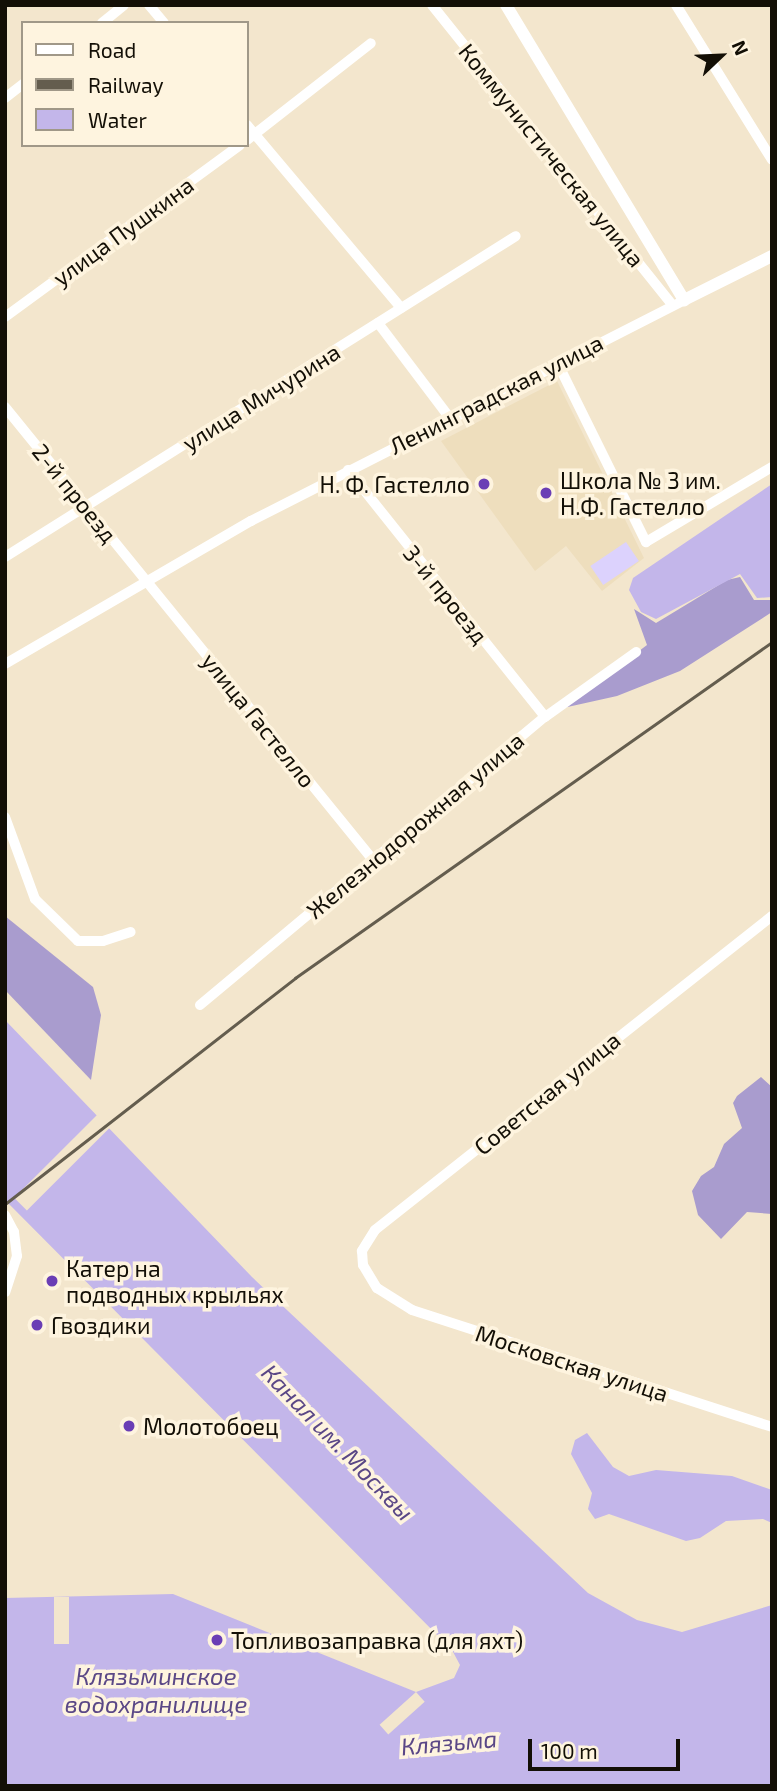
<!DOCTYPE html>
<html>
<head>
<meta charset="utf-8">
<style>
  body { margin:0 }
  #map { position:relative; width:777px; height:1791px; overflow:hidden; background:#f3e6cd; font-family:"Exo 2",sans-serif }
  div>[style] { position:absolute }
  .built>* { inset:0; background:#eedebd }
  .green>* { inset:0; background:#dcd2fd; transform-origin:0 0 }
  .forest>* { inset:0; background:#a99cce }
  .water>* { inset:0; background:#c3b6ea }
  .pier>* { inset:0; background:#f3e6cd; transform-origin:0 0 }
  .minor>* { height:10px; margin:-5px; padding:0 5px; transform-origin:5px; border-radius:5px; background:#fff }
  .tertiary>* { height:12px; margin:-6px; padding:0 6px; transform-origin:6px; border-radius:6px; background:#fff }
  .rail>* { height:2.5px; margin:-1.25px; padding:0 1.25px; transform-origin:1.25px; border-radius:1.25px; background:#645d4e }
  .dots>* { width:19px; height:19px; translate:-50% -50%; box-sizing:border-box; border:4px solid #fef4df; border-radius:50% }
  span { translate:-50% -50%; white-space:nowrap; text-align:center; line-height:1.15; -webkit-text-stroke:7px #fef4df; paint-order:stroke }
  .street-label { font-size:23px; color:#130f06 }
  .poi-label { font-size:23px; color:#130f06 }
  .left { translate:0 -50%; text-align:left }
  .right { translate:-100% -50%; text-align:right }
  .water-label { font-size:24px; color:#5a4786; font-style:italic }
  .frame { position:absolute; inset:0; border:7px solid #130f06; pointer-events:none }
  .legend { position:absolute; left:21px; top:21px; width:228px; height:126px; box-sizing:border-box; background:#fef4df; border:2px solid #a09888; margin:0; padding:9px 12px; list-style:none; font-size:21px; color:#130f06 }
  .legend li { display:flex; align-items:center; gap:14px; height:35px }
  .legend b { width:35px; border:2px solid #a09888 }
  .north { position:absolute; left:686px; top:21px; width:70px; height:70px; -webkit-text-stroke:5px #fef4df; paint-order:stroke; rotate:67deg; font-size:19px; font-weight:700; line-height:28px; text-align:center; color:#130f06 }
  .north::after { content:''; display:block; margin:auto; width:24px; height:32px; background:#130f06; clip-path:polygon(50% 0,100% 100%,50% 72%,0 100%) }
  .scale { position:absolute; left:528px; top:1739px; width:152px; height:32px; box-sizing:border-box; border:4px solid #130f06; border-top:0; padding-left:9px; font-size:21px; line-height:24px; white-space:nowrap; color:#130f06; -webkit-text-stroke:5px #fef4df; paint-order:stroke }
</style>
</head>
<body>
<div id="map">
  <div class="built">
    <div style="clip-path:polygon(557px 381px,644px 558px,602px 591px,566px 546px,535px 571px,441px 441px)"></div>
  </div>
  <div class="green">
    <div style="left:626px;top:542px;width:23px;height:43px;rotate:56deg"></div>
  </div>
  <div class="forest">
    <div style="clip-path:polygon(740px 577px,754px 600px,772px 600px,772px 612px,680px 671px,617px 696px,563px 708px,647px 645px,634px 609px,656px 623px,727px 580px)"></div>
    <div style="clip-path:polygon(5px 916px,93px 987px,101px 1015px,91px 1080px,5px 990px)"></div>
    <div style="clip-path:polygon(761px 1077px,772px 1087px,772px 1214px,747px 1212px,721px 1239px,698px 1215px,692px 1191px,701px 1176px,714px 1167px,724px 1144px,742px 1128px,733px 1103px,737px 1096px)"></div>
  </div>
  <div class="water">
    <div style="clip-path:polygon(772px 484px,772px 597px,757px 598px,740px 574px,656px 619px,641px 612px,629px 590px,633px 578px)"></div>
    <div style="clip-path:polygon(5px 1020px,252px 1277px,588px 1593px,637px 1620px,682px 1632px,772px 1605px,772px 1786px,5px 1786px,5px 1598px,173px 1594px,416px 1692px,454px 1678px,460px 1665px,452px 1650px,5px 1200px)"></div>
    <div style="clip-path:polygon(587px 1433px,613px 1467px,629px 1476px,656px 1470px,732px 1476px,772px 1490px,772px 1523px,763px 1519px,726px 1521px,700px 1538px,686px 1541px,609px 1514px,595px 1519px,588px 1509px,592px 1493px,571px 1454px,575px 1440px)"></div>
  </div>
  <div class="pier">
    <div style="left:99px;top:1113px;width:18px;height:120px;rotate:45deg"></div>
    <div style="left:54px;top:1597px;width:15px;height:47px"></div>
    <div style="left:416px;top:1692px;width:13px;height:49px;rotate:48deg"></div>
  </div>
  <div class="minor">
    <div style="left:149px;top:5px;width:23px;rotate:50deg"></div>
    <div style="left:432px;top:5px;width:384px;rotate:51.3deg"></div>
    <div style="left:676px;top:5px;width:182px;rotate:58.2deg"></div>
    <div style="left:102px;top:23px;width:28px;rotate:-39deg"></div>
    <div style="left:5px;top:98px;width:23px;rotate:-38deg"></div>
    <div style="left:247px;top:125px;width:239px;rotate:49.9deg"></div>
    <div style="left:247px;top:140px;width:157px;rotate:-38deg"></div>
    <div style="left:5px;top:317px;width:291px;rotate:-36.2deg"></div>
    <div style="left:378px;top:323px;width:118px;rotate:52.9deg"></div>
    <div style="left:557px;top:362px;width:201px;rotate:63.7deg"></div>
    <div style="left:646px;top:542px;width:147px;rotate:-30.8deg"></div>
    <div style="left:5px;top:407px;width:584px;rotate:50.91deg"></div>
    <div style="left:348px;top:470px;width:316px;rotate:51.4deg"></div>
    <div style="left:5px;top:557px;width:603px;rotate:-32.14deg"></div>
    <div style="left:5px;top:664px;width:285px;rotate:-30.2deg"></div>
    <div style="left:251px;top:521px;width:486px;rotate:-27deg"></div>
    <div style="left:5px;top:817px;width:87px;rotate:69.9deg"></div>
    <div style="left:35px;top:899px;width:60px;rotate:44.3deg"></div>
    <div style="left:78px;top:941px;width:25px"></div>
    <div style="left:103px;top:941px;width:29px;rotate:-18deg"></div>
    <div style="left:772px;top:916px;width:506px;rotate:141.66deg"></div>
    <div style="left:375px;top:1230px;width:25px;rotate:122deg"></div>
    <div style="left:362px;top:1251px;width:14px;rotate:86deg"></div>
    <div style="left:363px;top:1265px;width:27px;rotate:59deg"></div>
    <div style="left:377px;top:1288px;width:41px;rotate:32.2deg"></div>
    <div style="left:412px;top:1310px;width:379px;rotate:18deg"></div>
    <div style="left:200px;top:1005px;width:449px;rotate:-39.9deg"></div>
    <div style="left:545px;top:717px;width:112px;rotate:-35.5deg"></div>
    <div style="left:5px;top:1215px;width:19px;rotate:62deg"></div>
    <div style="left:14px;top:1232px;width:24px;rotate:83deg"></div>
    <div style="left:17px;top:1256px;width:38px;rotate:108deg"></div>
  </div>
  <div class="tertiary">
    <div style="left:506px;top:5px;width:345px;rotate:58.9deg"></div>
    <div style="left:684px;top:300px;width:98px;rotate:-26.6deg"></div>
  </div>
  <div class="rail">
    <div style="left:5px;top:1204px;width:368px;rotate:-37.9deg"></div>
    <div style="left:295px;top:978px;width:583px;rotate:-35.16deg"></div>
  </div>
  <div class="dots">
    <div style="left:484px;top:484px;background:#6a3eb5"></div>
    <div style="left:546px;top:493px;background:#6a3eb5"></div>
    <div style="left:52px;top:1281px;background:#6a3eb5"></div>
    <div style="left:37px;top:1325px;background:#6a3eb5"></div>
    <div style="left:129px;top:1426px;background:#6a3eb5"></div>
    <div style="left:217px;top:1640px;background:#6a3eb5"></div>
  </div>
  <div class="street-label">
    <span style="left:552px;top:155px;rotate:51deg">Коммунистическая улица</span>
    <span style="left:123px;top:231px;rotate:-36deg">улица Пушкина</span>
    <span style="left:496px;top:394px;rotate:-27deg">Ленинградская улица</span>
    <span style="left:261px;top:397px;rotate:-32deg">улица Мичурина</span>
    <span style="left:75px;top:493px;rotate:51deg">2-й проезд</span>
    <span style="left:446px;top:594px;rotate:51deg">3-й проезд</span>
    <span style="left:259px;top:720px;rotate:51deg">улица Гастелло</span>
    <span style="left:415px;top:825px;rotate:-40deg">Железнодорожная улица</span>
    <span style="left:547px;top:1093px;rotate:-39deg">Советская улица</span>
    <span style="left:572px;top:1363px;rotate:18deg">Московская улица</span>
  </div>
  <div class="poi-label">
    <span class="left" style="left:560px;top:493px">Школа № 3 им.<br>Н.Ф. Гастелло</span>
    <span class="right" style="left:470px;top:484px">Н. Ф. Гастелло</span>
    <span class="left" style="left:66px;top:1281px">Катер на<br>подводных крыльях</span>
    <span class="left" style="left:51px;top:1325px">Гвоздики</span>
    <span class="left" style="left:143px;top:1426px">Молотобоец</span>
    <span class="left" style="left:231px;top:1640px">Топливозаправка (для яхт)</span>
  </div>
  <div class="water-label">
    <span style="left:338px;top:1442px;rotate:46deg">Канал им. Москвы</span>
    <span style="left:156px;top:1690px">Клязьминское<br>водохранилище</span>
    <span style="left:449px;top:1742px;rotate:-5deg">Клязьма</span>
  </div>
  <div class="frame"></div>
  <ul class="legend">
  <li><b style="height:9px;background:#fff"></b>Road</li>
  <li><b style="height:9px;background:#645d4e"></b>Railway</li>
  <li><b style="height:19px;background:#c3b6ea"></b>Water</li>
  </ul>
  <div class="north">N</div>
  <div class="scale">100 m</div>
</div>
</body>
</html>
